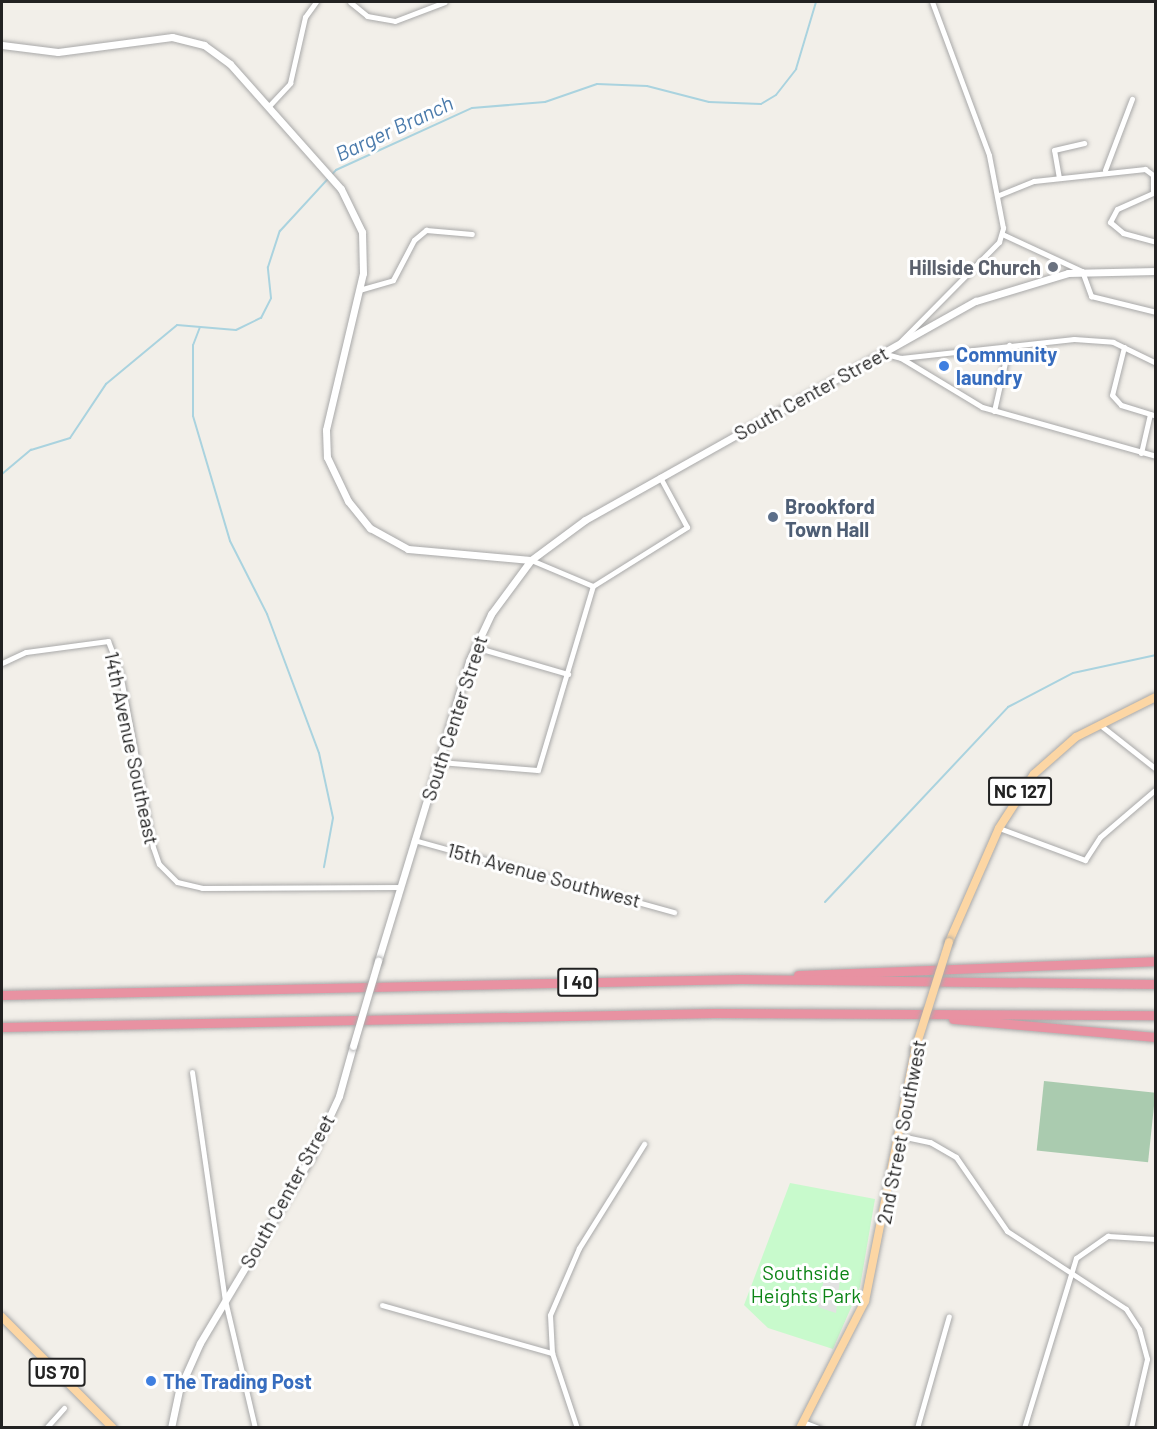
<!DOCTYPE html>
<html>
<head>
<meta charset="utf-8">
<style>
  body { margin:0 }
  #map { position:relative; width:1157px; height:1429px; overflow:hidden; background:#f2efe9; font-family:Barlow,sans-serif }
  div>[style] { position:absolute }
  .cemetery>* { inset:0; background:#aacbaf; transform-origin:0 0 }
  .park>* { inset:0; background:#c8facc }
  .parking>* { inset:0; background:#e2e2e2 }
  .stream>* { height:2px; margin:-1px; padding:0 1px; transform-origin:1px; border-radius:1px; background:#aad3df }
  .roads { filter:drop-shadow(0 0 2px #a9a9a9) drop-shadow(0 0 2px #a9a9a9) }
  .minor>* { height:5px; margin:-2.5px; padding:0 2.5px; transform-origin:2.5px; border-radius:2.5px; background:#fff }
  .tertiary>* { height:7px; margin:-3.5px; padding:0 3.5px; transform-origin:3.5px; border-radius:3.5px; background:#fff }
  .primary>* { height:8px; margin:-4px; padding:0 4px; transform-origin:4px; border-radius:4px; background:#fcd6a4 }
  .motorway>* { height:9px; margin:-4.5px; padding:0 4.5px; transform-origin:4.5px; border-radius:4.5px; background:#e892a2 }
  .bridges { filter:drop-shadow(0 0 2px #a9a9a9) drop-shadow(0 0 2px #a9a9a9) }
  .tertiary-bridge>* { height:7px; margin:-3.5px; padding:0 3.5px; transform-origin:3.5px; border-radius:3.5px; background:#fff }
  .primary-bridge>* { height:8px; margin:-4px; padding:0 4px; transform-origin:4px; border-radius:4px; background:#fcd6a4 }
  .dots>* { width:16px; height:16px; translate:-50% -50%; box-sizing:border-box; border:3px solid #fff; border-radius:50% }
  span { translate:-50% -50%; white-space:nowrap; text-align:center; line-height:1.15; -webkit-text-stroke:6px #fff; paint-order:stroke }
  .shield-label span { padding:2px 4px; background:#fff; border:2px solid; border-radius:4px; -webkit-text-stroke-width:0 }
  .shield-label { font-size:18px; color:#222; font-weight:700 }
  .worship-label { font-size:20px; color:#5b616d; font-weight:700 }
  .right { translate:-100% -50%; text-align:right }
  .shop-label { font-size:20px; color:#366cbe; font-weight:700 }
  .left { translate:0 -50%; text-align:left }
  .street-label { font-size:20px; color:#222 }
  .service-label { font-size:20px; color:#4e5e75; font-weight:700 }
  .park-label { font-size:20px; color:#0c8416 }
  .water-label { font-size:21px; color:#4a7aab; font-style:italic }
  .frame { position:absolute; inset:0; border:3px solid #222; pointer-events:none }
</style>
</head>
<body>
<div id="map">
  <div class="cemetery">
    <div style="left:1044px;top:1081px;width:112px;height:70px;rotate:6deg"></div>
  </div>
  <div class="park">
    <div style="clip-path:polygon(790px 1183px,875px 1199px,860px 1287px,833px 1349px,768px 1328px,744px 1305px)"></div>
  </div>
  <div class="parking">
    <div style="clip-path:polygon(825px 1275px,840px 1278px,836px 1313px,818px 1307px)"></div>
  </div>
  <div class="stream">
    <div style="left:200px;top:327px;width:19px;rotate:111deg"></div>
    <div style="left:193px;top:345px;width:71px;rotate:90deg"></div>
    <div style="left:193px;top:416px;width:130px;rotate:73.5deg"></div>
    <div style="left:230px;top:541px;width:82px;rotate:63.1deg"></div>
    <div style="left:267px;top:614px;width:148px;rotate:69.5deg"></div>
    <div style="left:319px;top:753px;width:66px;rotate:77.8deg"></div>
    <div style="left:333px;top:818px;width:50px;rotate:100.4deg"></div>
    <div style="left:2px;top:474px;width:38px;rotate:-40deg"></div>
    <div style="left:31px;top:450px;width:41px;rotate:-17.1deg"></div>
    <div style="left:70px;top:438px;width:65px;rotate:-56.3deg"></div>
    <div style="left:106px;top:384px;width:92px;rotate:-39.7deg"></div>
    <div style="left:177px;top:325px;width:59px;rotate:4.8deg"></div>
    <div style="left:236px;top:330px;width:28px;rotate:-26deg"></div>
    <div style="left:261px;top:318px;width:22px;rotate:-63deg"></div>
    <div style="left:271px;top:298px;width:31px;rotate:-96deg"></div>
    <div style="left:268px;top:267px;width:38px;rotate:-72deg"></div>
    <div style="left:280px;top:231px;width:83px;rotate:-47.4deg"></div>
    <div style="left:336px;top:170px;width:149px;rotate:-24.5deg"></div>
    <div style="left:472px;top:108px;width:73px;rotate:-4.7deg"></div>
    <div style="left:545px;top:102px;width:55px;rotate:-19.1deg"></div>
    <div style="left:597px;top:84px;width:50px;rotate:2.3deg"></div>
    <div style="left:647px;top:86px;width:64px;rotate:14.5deg"></div>
    <div style="left:709px;top:102px;width:52px;rotate:2.2deg"></div>
    <div style="left:761px;top:104px;width:17px;rotate:-31deg"></div>
    <div style="left:776px;top:95px;width:33px;rotate:-52deg"></div>
    <div style="left:796px;top:69px;width:70px;rotate:-73.4deg"></div>
    <div style="left:825px;top:902px;width:267px;rotate:-46.8deg"></div>
    <div style="left:1008px;top:707px;width:73px;rotate:-27.6deg"></div>
    <div style="left:1073px;top:673px;width:85px;rotate:-12.2deg"></div>
  </div>
  <div class="roads">
    <div class="minor">
      <div style="left:350px;top:2px;width:22px;rotate:39deg"></div>
      <div style="left:367px;top:16px;width:28px;rotate:10deg"></div>
      <div style="left:395px;top:21px;width:53px;rotate:-20.8deg"></div>
      <div style="left:268px;top:107px;width:33px;rotate:-47deg"></div>
      <div style="left:290px;top:83px;width:68px;rotate:-77.2deg"></div>
      <div style="left:305px;top:17px;width:19px;rotate:-54deg"></div>
      <div style="left:1105px;top:170px;width:76px;rotate:-69.2deg"></div>
      <div style="left:1059px;top:178px;width:28px;rotate:-100deg"></div>
      <div style="left:1054px;top:150px;width:31px;rotate:-13deg"></div>
      <div style="left:999px;top:195px;width:38px;rotate:-22deg"></div>
      <div style="left:1034px;top:181px;width:112px;rotate:-6.2deg"></div>
      <div style="left:1145px;top:169px;width:10px;rotate:37deg"></div>
      <div style="left:1153px;top:175px;width:18px;rotate:90deg"></div>
      <div style="left:1153px;top:193px;width:39px;rotate:156deg"></div>
      <div style="left:1117px;top:209px;width:15px;rotate:118deg"></div>
      <div style="left:1110px;top:222px;width:17px;rotate:40deg"></div>
      <div style="left:1123px;top:233px;width:34px;rotate:15deg"></div>
      <div style="left:1002px;top:234px;width:88px;rotate:24.8deg"></div>
      <div style="left:1082px;top:271px;width:27px;rotate:70deg"></div>
      <div style="left:1091px;top:296px;width:67px;rotate:13.8deg"></div>
      <div style="left:359px;top:290px;width:35px;rotate:-16deg"></div>
      <div style="left:393px;top:280px;width:45px;rotate:-62.3deg"></div>
      <div style="left:414px;top:240px;width:16px;rotate:-40deg"></div>
      <div style="left:426px;top:230px;width:46px;rotate:5deg"></div>
      <div style="left:900px;top:342px;width:141px;rotate:-45.3deg"></div>
      <div style="left:999px;top:242px;width:15px;rotate:-74deg"></div>
      <div style="left:1003px;top:228px;width:74px;rotate:-100.9deg"></div>
      <div style="left:989px;top:155px;width:163px;rotate:-110.4deg"></div>
      <div style="left:1124px;top:347px;width:49px;rotate:104deg"></div>
      <div style="left:1112px;top:395px;width:13px;rotate:48deg"></div>
      <div style="left:1121px;top:405px;width:37px;rotate:17deg"></div>
      <div style="left:882px;top:353px;width:20px;rotate:15deg"></div>
      <div style="left:901px;top:358px;width:95px;rotate:31.2deg"></div>
      <div style="left:982px;top:407px;width:181px;rotate:15.7deg"></div>
      <div style="left:901px;top:358px;width:174px;rotate:-6.3deg"></div>
      <div style="left:1074px;top:339px;width:39px;rotate:4deg"></div>
      <div style="left:1113px;top:342px;width:48px;rotate:26deg"></div>
      <div style="left:994px;top:411px;width:68px;rotate:-77.2deg"></div>
      <div style="left:1141px;top:453px;width:40px;rotate:-77deg"></div>
      <div style="left:531px;top:560px;width:67px;rotate:22.8deg"></div>
      <div style="left:475px;top:647px;width:97px;rotate:16.2deg"></div>
      <div style="left:2px;top:663px;width:26px;rotate:-25deg"></div>
      <div style="left:26px;top:652px;width:83px;rotate:-7.6deg"></div>
      <div style="left:108px;top:641px;width:34px;rotate:69deg"></div>
      <div style="left:120px;top:673px;width:177px;rotate:79.3deg"></div>
      <div style="left:153px;top:847px;width:18px;rotate:71deg"></div>
      <div style="left:159px;top:864px;width:25px;rotate:45deg"></div>
      <div style="left:177px;top:882px;width:26px;rotate:13deg"></div>
      <div style="left:202px;top:888px;width:198px;rotate:-0.3deg"></div>
      <div style="left:1099px;top:724px;width:73px;rotate:38.3deg"></div>
      <div style="left:439px;top:762px;width:99px;rotate:4.6deg"></div>
      <div style="left:538px;top:770px;width:192px;rotate:-73.4deg"></div>
      <div style="left:593px;top:586px;width:111px;rotate:-32.1deg"></div>
      <div style="left:687px;top:527px;width:57px;rotate:-118.4deg"></div>
      <div style="left:999px;top:828px;width:92px;rotate:20.4deg"></div>
      <div style="left:1085px;top:860px;width:27px;rotate:-57deg"></div>
      <div style="left:1100px;top:837px;width:74px;rotate:-40.6deg"></div>
      <div style="left:414px;top:840px;width:270px;rotate:15.5deg"></div>
      <div style="left:192px;top:1072px;width:230px;rotate:81.8deg"></div>
      <div style="left:225px;top:1300px;width:131px;rotate:76.8deg"></div>
      <div style="left:896px;top:1135px;width:35px;rotate:12deg"></div>
      <div style="left:930px;top:1142px;width:30px;rotate:30deg"></div>
      <div style="left:956px;top:1157px;width:90px;rotate:55.4deg"></div>
      <div style="left:1007px;top:1231px;width:142px;rotate:33.2deg"></div>
      <div style="left:1126px;top:1309px;width:24px;rotate:57deg"></div>
      <div style="left:1139px;top:1329px;width:31px;rotate:75deg"></div>
      <div style="left:1147px;top:1359px;width:71px;rotate:103.1deg"></div>
      <div style="left:382px;top:1305px;width:177px;rotate:15.8deg"></div>
      <div style="left:803px;top:1422px;width:17px;rotate:21deg"></div>
      <div style="left:46px;top:1428px;width:27px;rotate:-48deg"></div>
      <div style="left:577px;top:1428px;width:79px;rotate:-108.4deg"></div>
      <div style="left:552px;top:1353px;width:38px;rotate:-93deg"></div>
      <div style="left:550px;top:1315px;width:73px;rotate:-66.6deg"></div>
      <div style="left:579px;top:1248px;width:123px;rotate:-58deg"></div>
      <div style="left:917px;top:1428px;width:116px;rotate:-74.1deg"></div>
      <div style="left:1024px;top:1428px;width:178px;rotate:-73deg"></div>
      <div style="left:1076px;top:1258px;width:39px;rotate:-35deg"></div>
      <div style="left:1108px;top:1236px;width:48px;rotate:3.6deg"></div>
    </div>
    <div class="tertiary">
      <div style="left:2px;top:45px;width:56px;rotate:7.1deg"></div>
      <div style="left:58px;top:52px;width:115px;rotate:-7.5deg"></div>
      <div style="left:172px;top:37px;width:33px;rotate:14deg"></div>
      <div style="left:204px;top:45px;width:32px;rotate:36deg"></div>
      <div style="left:230px;top:64px;width:167px;rotate:48.4deg"></div>
      <div style="left:341px;top:189px;width:48px;rotate:64deg"></div>
      <div style="left:362px;top:232px;width:41px;rotate:88.6deg"></div>
      <div style="left:363px;top:273px;width:161px;rotate:103.3deg"></div>
      <div style="left:326px;top:430px;width:27px;rotate:88deg"></div>
      <div style="left:327px;top:457px;width:49px;rotate:64.5deg"></div>
      <div style="left:348px;top:501px;width:35px;rotate:51deg"></div>
      <div style="left:370px;top:528px;width:43px;rotate:28.9deg"></div>
      <div style="left:408px;top:549px;width:123px;rotate:5.1deg"></div>
      <div style="left:378px;top:961px;width:313px;rotate:-73.1deg"></div>
      <div style="left:469px;top:661px;width:52px;rotate:-64.9deg"></div>
      <div style="left:491px;top:614px;width:67px;rotate:-53.5deg"></div>
      <div style="left:531px;top:560px;width:67px;rotate:-36.5deg"></div>
      <div style="left:585px;top:520px;width:448px;rotate:-29.3deg"></div>
      <div style="left:976px;top:301px;width:96px;rotate:-16.9deg"></div>
      <div style="left:1068px;top:273px;width:88px;rotate:-1.3deg"></div>
      <div style="left:171px;top:1428px;width:39px;rotate:-78deg"></div>
      <div style="left:179px;top:1390px;width:51px;rotate:-65.9deg"></div>
      <div style="left:200px;top:1343px;width:217px;rotate:-59.2deg"></div>
      <div style="left:311px;top:1157px;width:67px;rotate:-65.3deg"></div>
      <div style="left:339px;top:1096px;width:52px;rotate:-74.4deg"></div>
    </div>
    <div class="primary">
      <div style="left:949px;top:942px;width:124px;rotate:-66.3deg"></div>
      <div style="left:999px;top:828px;width:64px;rotate:-57.1deg"></div>
      <div style="left:1034px;top:774px;width:56px;rotate:-41.4deg"></div>
      <div style="left:1076px;top:737px;width:89px;rotate:-26.6deg"></div>
      <div style="left:2px;top:1317px;width:157px;rotate:45deg"></div>
      <div style="left:800px;top:1428px;width:143px;rotate:-62.9deg"></div>
      <div style="left:865px;top:1301px;width:256px;rotate:-78.7deg"></div>
    </div>
    <div class="motorway">
      <div style="left:798px;top:975px;width:358px;rotate:-2.2deg"></div>
      <div style="left:2px;top:995px;width:739px;rotate:-1.24deg"></div>
      <div style="left:741px;top:979px;width:415px;rotate:0.7deg"></div>
      <div style="left:953px;top:1019px;width:204px;rotate:5.1deg"></div>
      <div style="left:2px;top:1027px;width:713px;rotate:-1.12deg"></div>
      <div style="left:715px;top:1013px;width:441px;rotate:0.3deg"></div>
    </div>
  </div>
  <div class="bridges">
    <div class="tertiary-bridge">
      <div style="left:353px;top:1046px;width:89px;rotate:-73.6deg"></div>
    </div>
    <div class="primary-bridge">
      <div style="left:915px;top:1050px;width:113px;rotate:-72.5deg"></div>
    </div>
  </div>
  <div class="dots">
    <div style="left:1053px;top:267px;background:#6b7280"></div>
    <div style="left:944px;top:366px;background:#3f7fe0"></div>
    <div style="left:773px;top:517px;background:#5c6f8a"></div>
    <div style="left:151px;top:1381px;background:#3f7fe0"></div>
  </div>
  <div class="shield-label">
    <span style="left:1020px;top:791px">NC 127</span>
    <span style="left:578px;top:982px">I 40</span>
    <span style="left:57px;top:1372px">US 70</span>
  </div>
  <div class="worship-label">
    <span class="right" style="left:1041px;top:267px">Hillside Church</span>
  </div>
  <div class="shop-label">
    <span class="left" style="left:956px;top:366px">Community<br>laundry</span>
    <span class="left" style="left:163px;top:1381px">The Trading Post</span>
  </div>
  <div class="street-label">
    <span style="left:811px;top:393px;rotate:-29deg">South Center Street</span>
    <span style="left:454px;top:718px;rotate:-72deg">South Center Street</span>
    <span style="left:132px;top:748px;rotate:78deg">14th Avenue Southeast</span>
    <span style="left:544px;top:875px;rotate:15deg">15th Avenue Southwest</span>
    <span style="left:901px;top:1132px;rotate:-79deg">2nd Street Southwest</span>
    <span style="left:287px;top:1191px;rotate:-61deg">South Center Street</span>
  </div>
  <div class="service-label">
    <span class="left" style="left:785px;top:518px">Brookford<br>Town Hall</span>
  </div>
  <div class="park-label">
    <span style="left:806px;top:1284px">Southside<br>Heights Park</span>
  </div>
  <div class="water-label">
    <span style="left:394px;top:128px;rotate:-25deg">Barger Branch</span>
  </div>
  <div class="frame"></div>
</div>
</body>
</html>
